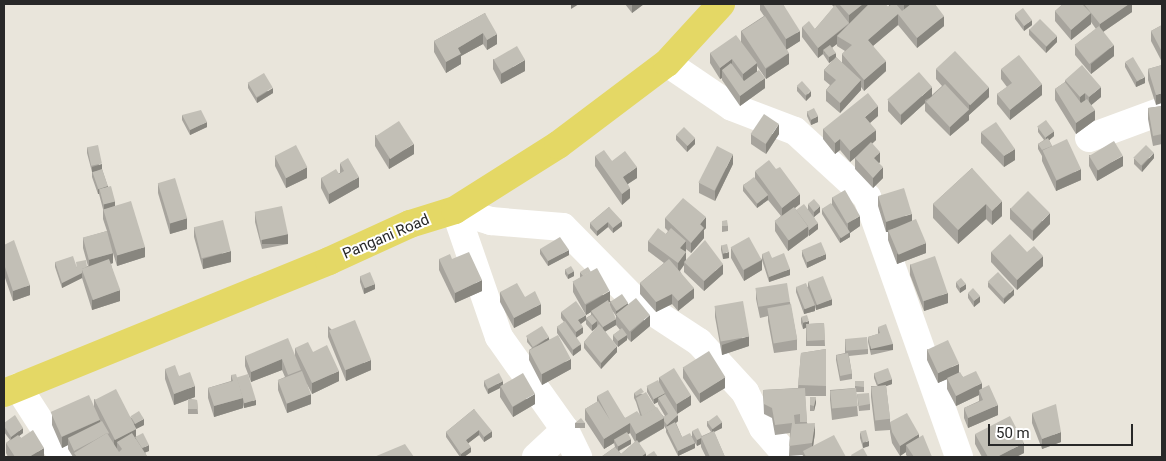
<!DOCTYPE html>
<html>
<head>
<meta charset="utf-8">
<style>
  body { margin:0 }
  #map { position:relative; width:1166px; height:461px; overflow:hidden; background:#e9e5db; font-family:Roboto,sans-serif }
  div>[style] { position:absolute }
  .minor>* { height:28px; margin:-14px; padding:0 14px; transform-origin:14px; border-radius:14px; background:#fff }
  .major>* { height:28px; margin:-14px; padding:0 14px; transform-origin:14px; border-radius:14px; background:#e4d865 }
  .wall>* { inset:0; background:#a7a49d; transform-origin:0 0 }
  .shaded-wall>* { inset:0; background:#88867f; transform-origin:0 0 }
  .building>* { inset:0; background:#c2bfb6; transform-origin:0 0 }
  span { translate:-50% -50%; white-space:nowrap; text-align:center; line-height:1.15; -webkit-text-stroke:4px #fff; paint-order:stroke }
  .street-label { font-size:15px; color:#282828 }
  .frame { position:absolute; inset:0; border:5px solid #282828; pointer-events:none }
  .scale { position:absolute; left:988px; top:424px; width:145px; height:22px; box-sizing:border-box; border:2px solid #282828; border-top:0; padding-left:6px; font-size:15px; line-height:18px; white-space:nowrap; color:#282828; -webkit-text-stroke:4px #fff; paint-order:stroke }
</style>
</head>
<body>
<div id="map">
  <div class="minor">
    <div style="left:667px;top:63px;width:78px;rotate:34.1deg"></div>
    <div style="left:732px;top:107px;width:67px;rotate:20.9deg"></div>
    <div style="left:795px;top:131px;width:98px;rotate:42.5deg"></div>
    <div style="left:867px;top:197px;width:276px;rotate:70.5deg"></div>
    <div style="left:1089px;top:138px;width:78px;rotate:-20.3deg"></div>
    <div style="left:455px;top:210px;width:38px;rotate:17deg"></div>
    <div style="left:491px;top:221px;width:72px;rotate:4.8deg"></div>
    <div style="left:563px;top:227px;width:103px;rotate:45.4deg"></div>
    <div style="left:635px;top:300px;width:77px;rotate:33.3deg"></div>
    <div style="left:699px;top:342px;width:68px;rotate:47.4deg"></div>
    <div style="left:745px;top:392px;width:40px;rotate:63.4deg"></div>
    <div style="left:763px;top:428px;width:38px;rotate:49deg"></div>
    <div style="left:455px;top:210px;width:134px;rotate:70.9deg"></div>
    <div style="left:499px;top:337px;width:114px;rotate:54.6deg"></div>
    <div style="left:565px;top:430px;width:30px;rotate:64deg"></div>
    <div style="left:18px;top:387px;width:83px;rotate:57.3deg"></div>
    <div style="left:536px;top:457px;width:40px;rotate:-43deg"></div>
  </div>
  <div class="major">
    <div style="left:4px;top:393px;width:351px;rotate:-22.1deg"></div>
    <div style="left:329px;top:261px;width:89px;rotate:-24.6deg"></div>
    <div style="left:410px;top:224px;width:47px;rotate:-17.3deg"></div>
    <div style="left:455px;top:210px;width:122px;rotate:-32.3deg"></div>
    <div style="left:558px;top:145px;width:136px;rotate:-37deg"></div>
    <div style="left:667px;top:63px;width:80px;rotate:-47.5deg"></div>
  </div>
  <div class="wall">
    <div style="clip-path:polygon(625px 4px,644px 4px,632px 13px)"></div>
    <div style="clip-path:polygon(760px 4px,783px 4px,800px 41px,787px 49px,789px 64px,766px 79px,757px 66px,757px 71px,765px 88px,740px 106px,722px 80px,722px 78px,720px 79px,710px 63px,710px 53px,741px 42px,741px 31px,764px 16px,760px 10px)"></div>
    <div style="clip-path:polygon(evenodd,831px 4px,885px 4px,888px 7px,889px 6px,889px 4px,935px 4px,944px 26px,917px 48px,898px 25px,873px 46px,886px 71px,864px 91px,861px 87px,861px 90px,840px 113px,826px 101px,826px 90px,830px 85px,824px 80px,824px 70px,834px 59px,829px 63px,823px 54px,818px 58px,802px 37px,802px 27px,815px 29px,834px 7px,831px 4px,837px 44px,837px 46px,845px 51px,842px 54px,842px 63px,836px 57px,832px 47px,837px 44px)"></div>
    <div style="clip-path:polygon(1063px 4px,1132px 4px,1132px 12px,1103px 32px,1114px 56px,1091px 74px,1075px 55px,1075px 45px,1096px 29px,1091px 22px,1091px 24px,1071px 40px,1055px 21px,1055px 11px)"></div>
    <div style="clip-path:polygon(485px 13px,497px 44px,487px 50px,483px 44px,461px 56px,461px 64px,446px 73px,434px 52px,434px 41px)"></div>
    <div style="clip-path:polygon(1015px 14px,1032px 25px,1024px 31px,1015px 19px)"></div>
    <div style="clip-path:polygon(1162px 25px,1162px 62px,1151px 41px,1151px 31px)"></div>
    <div style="clip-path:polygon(1029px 29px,1057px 42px,1046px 53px,1029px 35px)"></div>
    <div style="clip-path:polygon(493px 59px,525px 71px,501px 84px,493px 69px)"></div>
    <div style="clip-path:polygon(1125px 62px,1145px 83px,1136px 87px,1125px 67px)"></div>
    <div style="clip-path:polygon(1162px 65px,1156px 105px,1148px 80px,1148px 69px)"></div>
    <div style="clip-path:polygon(936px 69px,989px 97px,969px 115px,969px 120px,950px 136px,925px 111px,925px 103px,901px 125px,888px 111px,888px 100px,932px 95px,942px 86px,936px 79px)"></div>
    <div style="clip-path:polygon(1001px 69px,1042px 95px,1010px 120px,997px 104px,997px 94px,1007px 87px,1001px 79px)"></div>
    <div style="clip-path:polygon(1065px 80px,1101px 97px,1091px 105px,1095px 120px,1076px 134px,1055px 100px,1055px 89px,1065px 82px)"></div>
    <div style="clip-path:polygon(248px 83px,273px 93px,257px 103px,248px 88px)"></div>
    <div style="clip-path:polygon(797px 86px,811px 96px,806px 101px,797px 91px)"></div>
    <div style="clip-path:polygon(1162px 106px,1162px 144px,1153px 146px,1148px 119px,1148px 108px)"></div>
    <div style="clip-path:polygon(807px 111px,818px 122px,811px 125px,807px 116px)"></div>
    <div style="clip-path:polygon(182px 115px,207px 127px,190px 135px,182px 120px)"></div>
    <div style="clip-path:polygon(878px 116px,870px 123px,876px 140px,872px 144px,880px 162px,879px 163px,883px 178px,873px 188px,855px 169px,855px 158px,857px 156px,850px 162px,840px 150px,835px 154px,823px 139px,823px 129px)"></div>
    <div style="clip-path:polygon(1038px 127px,1054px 136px,1049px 140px,1052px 146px,1081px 180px,1056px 191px,1042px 161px,1042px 156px,1038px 149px,1038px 144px,1044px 140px,1038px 132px)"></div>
    <div style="clip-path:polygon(981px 132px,1015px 160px,1004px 167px,981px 143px)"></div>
    <div style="clip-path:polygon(751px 134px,779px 134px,766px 154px,751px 144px)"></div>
    <div style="clip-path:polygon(375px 135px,414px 154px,389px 169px,375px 146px)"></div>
    <div style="clip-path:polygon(676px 135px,695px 144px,687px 152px,676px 140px)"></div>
    <div style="clip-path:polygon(87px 147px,102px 169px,108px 187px,115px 206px,145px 257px,117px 266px,113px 253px,113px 263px,111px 264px,120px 301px,92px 310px,82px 278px,62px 288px,55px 267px,55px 262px,76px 267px,88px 266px,83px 248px,83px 238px,107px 231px,103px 219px,103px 209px,99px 194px,98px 194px,92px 177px,92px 172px,87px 153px)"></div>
    <div style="clip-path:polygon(1089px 155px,1123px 166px,1097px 181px,1089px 166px)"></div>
    <div style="clip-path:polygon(275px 156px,307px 178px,286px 188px,275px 166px)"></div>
    <div style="clip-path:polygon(595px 156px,612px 161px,637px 178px,628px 184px,630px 198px,622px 205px,595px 166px)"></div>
    <div style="clip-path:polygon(1154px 158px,1142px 172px,1134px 164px,1134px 159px)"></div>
    <div style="clip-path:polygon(340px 163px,359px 187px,329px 204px,321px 188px,321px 178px,340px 173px)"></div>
    <div style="clip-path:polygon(733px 164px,715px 201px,699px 193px,699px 183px)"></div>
    <div style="clip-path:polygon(972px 168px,1002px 216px,992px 225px,986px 219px,958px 244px,933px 218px,933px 204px)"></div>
    <div style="clip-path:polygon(755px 171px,800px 204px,795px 208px,796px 210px,808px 209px,808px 204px,820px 212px,814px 217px,818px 229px,809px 236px,808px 235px,808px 236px,788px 251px,775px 231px,775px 221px,781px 216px,768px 200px,757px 208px,743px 191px,743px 185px,755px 178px)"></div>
    <div style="clip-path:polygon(158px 183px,187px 229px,170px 234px,158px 193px)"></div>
    <div style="clip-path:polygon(878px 196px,912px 221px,926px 253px,897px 264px,888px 240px,888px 232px,886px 232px,878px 206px)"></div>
    <div style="clip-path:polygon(832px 197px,860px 226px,850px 233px,850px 237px,840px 243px,822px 214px,822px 209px,832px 204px)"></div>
    <div style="clip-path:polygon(609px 207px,622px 226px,613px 233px,608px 227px,597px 236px,590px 228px,590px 223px)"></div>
    <div style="clip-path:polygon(1010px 208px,1050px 224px,1033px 241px,1010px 219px)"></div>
    <div style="clip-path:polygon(255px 212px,288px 244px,262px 249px,255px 222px)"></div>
    <div style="clip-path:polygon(665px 218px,706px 228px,704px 230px,704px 238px,691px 253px,686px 249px,686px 260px,723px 274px,704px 291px,684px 272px,684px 265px,680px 271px,694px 298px,678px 311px,672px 304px,656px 312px,640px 294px,640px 283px,664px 263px,648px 251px,648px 241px,666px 234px,668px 231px,665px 228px)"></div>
    <div style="clip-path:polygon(722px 221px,728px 226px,728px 231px,722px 232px)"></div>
    <div style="clip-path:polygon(194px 227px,231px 262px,203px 269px,194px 237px)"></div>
    <div style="clip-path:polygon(4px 245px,30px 295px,13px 301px,4px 275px)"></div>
    <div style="clip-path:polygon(721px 245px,729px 258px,723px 259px,721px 250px)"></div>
    <div style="clip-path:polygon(731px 248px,762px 259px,762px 254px,772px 258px,790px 275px,769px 282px,762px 260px,762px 270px,744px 281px,731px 258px)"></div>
    <div style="clip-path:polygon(540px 249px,569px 255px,548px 266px,540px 254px)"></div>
    <div style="clip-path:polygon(802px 251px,826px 259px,807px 268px,802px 256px)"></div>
    <div style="clip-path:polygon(991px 252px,1027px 252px,1043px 266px,1017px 290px,991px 262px)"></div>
    <div style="clip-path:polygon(439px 259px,452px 259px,482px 291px,455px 303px,439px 270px)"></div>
    <div style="clip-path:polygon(910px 264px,948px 303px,924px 311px,910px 275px)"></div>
    <div style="clip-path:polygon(565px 269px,574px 276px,568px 279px,565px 274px)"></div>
    <div style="clip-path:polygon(580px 272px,610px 302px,609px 302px,610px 305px,610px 301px,628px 305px,650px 326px,631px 342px,627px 338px,627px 340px,618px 347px,613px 341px,613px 335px,620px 330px,616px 325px,616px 316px,612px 310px,616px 325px,605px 331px,617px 352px,601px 369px,584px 348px,584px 342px,597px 327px,592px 331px,586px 324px,586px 318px,591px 315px,591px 312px,586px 315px,573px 292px,573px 282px,580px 278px)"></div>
    <div style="clip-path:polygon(360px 276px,375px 289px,364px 294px,360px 282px)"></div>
    <div style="clip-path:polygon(808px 282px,832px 305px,816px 310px,815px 307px,815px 311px,804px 314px,796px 292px,796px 287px,808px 287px)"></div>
    <div style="clip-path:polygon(956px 282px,966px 289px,960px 293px,956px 287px)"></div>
    <div style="clip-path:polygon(988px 282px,1014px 295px,1004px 304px,988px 287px)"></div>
    <div style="clip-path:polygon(756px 289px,790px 302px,797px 339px,797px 350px,774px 353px,768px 321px,768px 316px,760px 318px,756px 299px)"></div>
    <div style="clip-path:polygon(500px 292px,525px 297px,541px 314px,514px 328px,500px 302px)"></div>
    <div style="clip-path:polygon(968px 293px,980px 302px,974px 307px,968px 298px)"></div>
    <div style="clip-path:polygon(715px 307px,749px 346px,722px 355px,715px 317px)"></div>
    <div style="clip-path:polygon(561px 312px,586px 320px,581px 324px,583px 333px,576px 337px,581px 350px,573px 356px,557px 333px,557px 327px,564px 322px,561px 318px)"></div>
    <div style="clip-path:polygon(801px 317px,809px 324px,824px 323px,825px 346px,806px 346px,806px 328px,803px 329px,801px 323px)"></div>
    <div style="clip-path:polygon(328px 326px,371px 370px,346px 381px,328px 337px)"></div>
    <div style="clip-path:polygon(878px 327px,893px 350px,871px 355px,868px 342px,868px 337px,878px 334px)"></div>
    <div style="clip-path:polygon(527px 337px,549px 339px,571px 369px,542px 385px,529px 360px,529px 350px,532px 348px,527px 342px)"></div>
    <div style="clip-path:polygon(845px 339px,868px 349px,868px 354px,849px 356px,852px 374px,852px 379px,840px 381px,836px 360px,836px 355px,845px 353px)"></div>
    <div style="clip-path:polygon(295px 348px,313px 352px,339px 381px,312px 394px,307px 384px,311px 404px,287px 413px,278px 390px,278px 380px,285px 377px,282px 370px,251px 382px,245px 366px,245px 356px,295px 356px)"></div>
    <div style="clip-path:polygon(826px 349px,826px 396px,805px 396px,807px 423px,815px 433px,813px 446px,846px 457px,803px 457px,803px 455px,789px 456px,790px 433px,775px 435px,772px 418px,764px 414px,763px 390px,798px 388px,801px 353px)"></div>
    <div style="clip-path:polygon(927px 349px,959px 373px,963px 377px,982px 389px,998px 415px,968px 428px,964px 418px,964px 408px,979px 401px,979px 395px,956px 406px,947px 389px,947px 379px,938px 383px,927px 360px)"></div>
    <div style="clip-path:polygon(683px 367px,725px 388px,700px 403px,683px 378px)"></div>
    <div style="clip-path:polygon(165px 369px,179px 376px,195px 397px,174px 405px,165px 379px)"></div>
    <div style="clip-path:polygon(874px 373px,892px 384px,886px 386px,890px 419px,890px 430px,875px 431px,871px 397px,871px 386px,877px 386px,874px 378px)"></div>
    <div style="clip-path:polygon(231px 375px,237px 378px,256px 405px,244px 408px,243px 405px,243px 408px,214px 417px,208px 398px,208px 388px,231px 381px)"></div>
    <div style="clip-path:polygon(evenodd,659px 377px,691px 405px,677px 414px,678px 421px,676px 423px,682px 437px,692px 436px,692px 431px,702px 436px,711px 432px,707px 426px,707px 421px,722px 428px,714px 432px,725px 457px,706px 457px,701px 447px,701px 444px,697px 446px,695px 443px,695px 448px,678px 456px,666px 432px,666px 429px,664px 426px,664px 428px,639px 443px,646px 456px,658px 457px,601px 457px,615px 447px,614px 443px,604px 449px,585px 420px,585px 409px,597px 402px,597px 396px,625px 418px,640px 415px,636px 402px,634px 398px,634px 393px,644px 394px,664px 417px,665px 416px,658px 404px,658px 402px,654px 404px,647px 392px,647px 387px,659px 383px,659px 377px,630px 433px,635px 442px,621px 454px,619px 451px,631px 444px,628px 434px,630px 433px)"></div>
    <div style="clip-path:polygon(484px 381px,503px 385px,535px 404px,513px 417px,500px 397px,500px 388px,488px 394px,484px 386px)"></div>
    <div style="clip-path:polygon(855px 381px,864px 381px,864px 392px,856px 392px,858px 416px,832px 420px,830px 400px,830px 390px,855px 388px)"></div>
    <div style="clip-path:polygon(857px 394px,870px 404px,870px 410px,859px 411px)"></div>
    <div style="clip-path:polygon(810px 397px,816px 403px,814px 411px,810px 411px)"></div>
    <div style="clip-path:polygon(94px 399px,130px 417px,144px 425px,136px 429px,136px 436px,149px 451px,145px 452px,147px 457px,73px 457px,68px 449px,68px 445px,62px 448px,52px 425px,52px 415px,94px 407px)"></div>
    <div style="clip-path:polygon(188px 399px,197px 400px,198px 414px,188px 414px)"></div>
    <div style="clip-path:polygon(474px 409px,492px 437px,484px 442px,479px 435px,468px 443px,471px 452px,464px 457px,460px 457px,446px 437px,446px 432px)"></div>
    <div style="clip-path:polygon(1032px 413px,1061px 442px,1042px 449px,1032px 423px)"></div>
    <div style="clip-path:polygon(890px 422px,919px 437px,932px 457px,908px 457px,906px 455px,906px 452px,900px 456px,892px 443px,890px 432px)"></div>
    <div style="clip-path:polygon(4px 423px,23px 433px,19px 436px,21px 438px,44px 457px,8px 457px,6px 453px,6px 443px,10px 440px,4px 432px)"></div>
    <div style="left:575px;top:423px;width:10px;height:5px"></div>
    <div style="clip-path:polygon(860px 432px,869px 446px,863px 448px,860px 438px)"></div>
    <div style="clip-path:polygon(975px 434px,1024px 453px,1016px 457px,982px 457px,975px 444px)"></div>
  </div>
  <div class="shaded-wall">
    <div style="clip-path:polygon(571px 4px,579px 4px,571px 9px)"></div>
    <div style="clip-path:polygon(632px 4px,644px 4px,632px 13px)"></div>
    <div style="clip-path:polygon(863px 4px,869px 4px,837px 36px,837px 44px,825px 53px,823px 50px,823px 54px,818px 58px,818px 48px,849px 24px,849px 15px)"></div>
    <div style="clip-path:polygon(904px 4px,911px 4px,904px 13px)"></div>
    <div style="clip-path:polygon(1129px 4px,1132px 4px,1132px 12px,1100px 34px,1100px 24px)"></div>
    <div style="clip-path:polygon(1091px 13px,1091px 24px,1071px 40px,1071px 30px)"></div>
    <div style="clip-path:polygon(898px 14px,898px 25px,868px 50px,868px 40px)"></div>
    <div style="clip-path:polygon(944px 16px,944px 26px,917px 48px,917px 38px)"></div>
    <div style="clip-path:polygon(1032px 20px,1032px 25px,1024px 31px,1024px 26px)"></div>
    <div style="clip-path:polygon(800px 31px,800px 41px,786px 50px,786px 39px)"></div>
    <div style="clip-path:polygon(483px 33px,483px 44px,461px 56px,461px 64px,446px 73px,446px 62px,458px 48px)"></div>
    <div style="clip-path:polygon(497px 34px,497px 44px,487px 50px,487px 40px)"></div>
    <div style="clip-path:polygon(1057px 36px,1057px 42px,1046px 53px,1046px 47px)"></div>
    <div style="clip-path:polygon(1114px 45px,1114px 56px,1091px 74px,1091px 64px)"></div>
    <div style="clip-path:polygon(789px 53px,789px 64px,766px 79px,766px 69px)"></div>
    <div style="clip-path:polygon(836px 53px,836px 58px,829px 63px,829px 57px)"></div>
    <div style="clip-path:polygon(732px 59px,732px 70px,722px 70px,722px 78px,720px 79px,720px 68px)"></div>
    <div style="clip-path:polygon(525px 60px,525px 71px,501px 84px,501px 74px)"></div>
    <div style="clip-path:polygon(886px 61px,886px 71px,864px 91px,864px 80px)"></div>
    <div style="clip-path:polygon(757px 63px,757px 73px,743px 84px,743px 74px)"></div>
    <div style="clip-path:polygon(1145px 77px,1145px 83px,1136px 87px,1136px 82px)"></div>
    <div style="clip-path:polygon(765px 78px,765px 88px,740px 106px,740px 96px)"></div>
    <div style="clip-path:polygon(861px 80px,861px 90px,840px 113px,840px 103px)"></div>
    <div style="clip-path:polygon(1042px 84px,1042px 95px,1010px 120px,1010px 110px)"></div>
    <div style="clip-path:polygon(932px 87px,932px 97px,925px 100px,925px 103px,901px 125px,901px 115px)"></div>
    <div style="clip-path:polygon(989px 87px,989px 97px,969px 115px,969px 105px)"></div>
    <div style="clip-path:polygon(1101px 87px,1101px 97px,1089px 107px,1089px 97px)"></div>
    <div style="clip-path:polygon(273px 88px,273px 93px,257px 103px,257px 98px)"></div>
    <div style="clip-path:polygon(811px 91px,811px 96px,806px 101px,806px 96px)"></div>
    <div style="clip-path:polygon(1085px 93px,1085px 103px,1080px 107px,1080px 97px)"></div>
    <div style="clip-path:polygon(1162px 93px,1162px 103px,1156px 105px,1156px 95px)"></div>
    <div style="clip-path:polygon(878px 106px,878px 116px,865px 127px,865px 117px)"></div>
    <div style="clip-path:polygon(969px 110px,969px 120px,950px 136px,950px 126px)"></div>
    <div style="clip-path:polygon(1095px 110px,1095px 120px,1076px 134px,1076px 123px)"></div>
    <div style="clip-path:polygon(818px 116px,818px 122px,811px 125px,811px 120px)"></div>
    <div style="clip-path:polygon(207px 122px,207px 127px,190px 135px,190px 130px)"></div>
    <div style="clip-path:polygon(779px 124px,779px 134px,766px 154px,766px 144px)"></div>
    <div style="clip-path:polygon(876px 130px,876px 140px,850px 162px,850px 151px)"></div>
    <div style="clip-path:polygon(1054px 131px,1054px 136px,1046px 143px,1046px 137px)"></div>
    <div style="clip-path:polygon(695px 138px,695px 144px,687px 152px,687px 146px)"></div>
    <div style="clip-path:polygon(840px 139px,840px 150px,835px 154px,835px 143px)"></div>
    <div style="clip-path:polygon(414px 144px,414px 154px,389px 169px,389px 159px)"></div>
    <div style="clip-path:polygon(1015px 149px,1015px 160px,1004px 167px,1004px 156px)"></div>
    <div style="clip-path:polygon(880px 152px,880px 162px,874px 168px,874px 158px)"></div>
    <div style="clip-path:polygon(1154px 153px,1154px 158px,1142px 172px,1142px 166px)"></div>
    <div style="clip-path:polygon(733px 154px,733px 164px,715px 201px,715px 191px)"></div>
    <div style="clip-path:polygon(1123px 156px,1123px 166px,1097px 181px,1097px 170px)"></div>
    <div style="clip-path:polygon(102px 164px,102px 170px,92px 172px,92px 167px)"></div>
    <div style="clip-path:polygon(307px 167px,307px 178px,286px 188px,286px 178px)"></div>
    <div style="clip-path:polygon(637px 167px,637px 178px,623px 187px,623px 177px)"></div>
    <div style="clip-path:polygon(883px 167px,883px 178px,873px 188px,873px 178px)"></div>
    <div style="clip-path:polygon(1081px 169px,1081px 180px,1056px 191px,1056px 181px)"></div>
    <div style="clip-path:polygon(359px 177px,359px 187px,329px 204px,329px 194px)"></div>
    <div style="clip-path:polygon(108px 186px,108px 191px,99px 189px,99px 194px,98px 194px,98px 189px)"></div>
    <div style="clip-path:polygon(630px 188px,630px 198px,622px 205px,622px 194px)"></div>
    <div style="clip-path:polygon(800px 194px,800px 204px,782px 218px,782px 208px)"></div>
    <div style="clip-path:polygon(768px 195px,768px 200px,757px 208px,757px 203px)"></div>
    <div style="clip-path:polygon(115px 201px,115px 206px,104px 210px,104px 204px)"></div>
    <div style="clip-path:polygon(1002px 201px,1002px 216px,992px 225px,992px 211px)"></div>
    <div style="clip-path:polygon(986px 204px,986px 219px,958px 244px,958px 230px)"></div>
    <div style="clip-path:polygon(820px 206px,820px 212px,814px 217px,814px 212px)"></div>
    <div style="clip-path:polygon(1050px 213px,1050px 224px,1033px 241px,1033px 231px)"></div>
    <div style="clip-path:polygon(912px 214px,912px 224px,888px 230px,888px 232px,886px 232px,886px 222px)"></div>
    <div style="clip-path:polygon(860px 216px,860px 226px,850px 233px,850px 237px,840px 243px,840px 237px,848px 233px,848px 223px)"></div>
    <div style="clip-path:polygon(706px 217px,706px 228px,704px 230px,704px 238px,691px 253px,691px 243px,700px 224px)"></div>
    <div style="clip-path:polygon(187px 218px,187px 229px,170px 234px,170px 223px)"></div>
    <div style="clip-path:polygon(622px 221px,622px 226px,613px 233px,613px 228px)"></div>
    <div style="clip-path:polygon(608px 222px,608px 227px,597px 236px,597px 231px)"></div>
    <div style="clip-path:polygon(818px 223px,818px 229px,809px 236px,809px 230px)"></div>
    <div style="clip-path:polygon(808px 226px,808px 236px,788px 251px,788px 240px)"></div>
    <div style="left:288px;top:234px;width:10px;height:26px;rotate:90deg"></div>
    <div style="clip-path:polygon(686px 241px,686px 251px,680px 258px,680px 248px)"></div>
    <div style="clip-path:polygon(926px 243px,926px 253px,897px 264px,897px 254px)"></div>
    <div style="clip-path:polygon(145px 247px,145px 257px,117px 266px,117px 255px)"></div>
    <div style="clip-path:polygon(569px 250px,569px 255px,548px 266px,548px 261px)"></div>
    <div style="clip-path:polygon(231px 251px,231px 262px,203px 269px,203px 259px)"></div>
    <div style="clip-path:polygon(686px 252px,686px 263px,684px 262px,684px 265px,678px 273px,678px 263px)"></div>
    <div style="clip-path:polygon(729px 252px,729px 258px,723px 259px,723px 254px)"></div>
    <div style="clip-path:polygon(113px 253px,113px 263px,89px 270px,89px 260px)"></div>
    <div style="clip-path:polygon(826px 254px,826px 259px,807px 268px,807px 262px)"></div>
    <div style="clip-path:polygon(1043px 256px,1043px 266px,1017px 290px,1017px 280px)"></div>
    <div style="clip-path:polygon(762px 260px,762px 270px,744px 281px,744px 270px)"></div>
    <div style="clip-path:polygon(723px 264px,723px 274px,704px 291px,704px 281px)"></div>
    <div style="clip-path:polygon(790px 269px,790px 275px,769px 282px,769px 277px)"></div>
    <div style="clip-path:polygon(574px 271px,574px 276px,568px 279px,568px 274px)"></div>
    <div style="clip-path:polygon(82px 273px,82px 278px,62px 288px,62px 283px)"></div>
    <div style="clip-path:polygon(482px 280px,482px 291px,455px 303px,455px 293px)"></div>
    <div style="clip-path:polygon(375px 284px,375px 289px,364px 294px,364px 288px)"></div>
    <div style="clip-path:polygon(966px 284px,966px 289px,960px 293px,960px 288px)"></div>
    <div style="clip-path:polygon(30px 285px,30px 295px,13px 301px,13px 291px)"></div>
    <div style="clip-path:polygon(694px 288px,694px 298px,678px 311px,678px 301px)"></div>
    <div style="clip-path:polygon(1014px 289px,1014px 295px,1004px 304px,1004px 299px)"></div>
    <div style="clip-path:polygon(120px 290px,120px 301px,92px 310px,92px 300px)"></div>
    <div style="clip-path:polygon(610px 291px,610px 302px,592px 312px,591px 311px,591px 312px,586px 315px,586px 305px)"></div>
    <div style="clip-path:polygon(948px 293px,948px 303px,924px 311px,924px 301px)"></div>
    <div style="clip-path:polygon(672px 294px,672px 304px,656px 312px,656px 302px)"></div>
    <div style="clip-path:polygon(980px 296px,980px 302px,974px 307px,974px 301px)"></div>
    <div style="clip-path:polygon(832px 299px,832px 305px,816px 310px,816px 305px)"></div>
    <div style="clip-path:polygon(628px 303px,628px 308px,616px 316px,616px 311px)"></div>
    <div style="clip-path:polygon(541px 304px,541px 314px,514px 328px,514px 318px)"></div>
    <div style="clip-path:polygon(815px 305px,815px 311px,804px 314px,804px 309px)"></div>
    <div style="clip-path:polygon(586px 315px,586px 320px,578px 326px,578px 320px)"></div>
    <div style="clip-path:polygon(650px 315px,650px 326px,631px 342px,631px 332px)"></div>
    <div style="clip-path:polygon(616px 319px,616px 325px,603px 333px,603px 327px)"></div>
    <div style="clip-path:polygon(597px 321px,597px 327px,592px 331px,592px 325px)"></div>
    <div style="clip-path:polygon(809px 321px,809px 326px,803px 329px,803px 323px)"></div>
    <div style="clip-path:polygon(583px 327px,583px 333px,576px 338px,576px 332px)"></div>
    <div style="clip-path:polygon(627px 335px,627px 340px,618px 347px,618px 341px)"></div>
    <div style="clip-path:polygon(749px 336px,749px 346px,722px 355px,722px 345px)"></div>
    <div style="clip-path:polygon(549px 337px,549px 342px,535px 347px)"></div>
    <div style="clip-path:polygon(581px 344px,581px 350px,573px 356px,573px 350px)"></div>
    <div style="left:893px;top:344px;width:6px;height:23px;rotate:90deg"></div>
    <div style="clip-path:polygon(617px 346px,617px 352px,601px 369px,601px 363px)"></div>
    <div style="clip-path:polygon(282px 359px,282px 370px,251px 382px,251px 372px)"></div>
    <div style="clip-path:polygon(571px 359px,571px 369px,542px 385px,542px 374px)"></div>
    <div style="clip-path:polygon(371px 360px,371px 370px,346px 381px,346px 370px)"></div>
    <div style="clip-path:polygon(959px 364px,959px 374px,938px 383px,938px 373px)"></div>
    <div style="clip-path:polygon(339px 371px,339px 381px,312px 394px,312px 383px)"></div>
    <div style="clip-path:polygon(725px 377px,725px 388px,700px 403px,700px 393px)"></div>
    <div style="clip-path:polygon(892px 379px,892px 384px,878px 389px,878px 383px)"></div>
    <div style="clip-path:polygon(503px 381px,503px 387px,500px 386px,500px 388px,488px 394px,488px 389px)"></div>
    <div style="clip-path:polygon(982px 383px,982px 393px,979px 390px,979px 395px,956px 406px,956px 396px)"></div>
    <div style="clip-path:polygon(195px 386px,195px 397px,174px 405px,174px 394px)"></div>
    <div style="clip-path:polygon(665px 393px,665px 398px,658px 398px,658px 402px,654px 404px,654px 399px)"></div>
    <div style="clip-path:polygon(311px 394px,311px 404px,287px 413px,287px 403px)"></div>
    <div style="clip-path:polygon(535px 394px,535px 404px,513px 417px,513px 407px)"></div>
    <div style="clip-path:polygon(691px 395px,691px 405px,677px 414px,677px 404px)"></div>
    <div style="clip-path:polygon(816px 397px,816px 403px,814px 411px,814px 406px)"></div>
    <div style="clip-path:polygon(243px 398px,243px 408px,214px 417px,214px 406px)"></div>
    <div style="clip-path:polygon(256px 400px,256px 405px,244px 408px,244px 403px)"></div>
    <div style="clip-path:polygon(998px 405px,998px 415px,968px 428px,968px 418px)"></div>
    <div style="clip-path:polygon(678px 415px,678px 421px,667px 431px,667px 425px)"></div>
    <div style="clip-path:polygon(664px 418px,664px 428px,636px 444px,636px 434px)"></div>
    <div style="clip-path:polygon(144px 419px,144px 425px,134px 430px,134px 424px)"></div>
    <div style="clip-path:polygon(100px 420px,100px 430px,68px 438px,68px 445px,62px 448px,62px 437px)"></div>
    <div style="clip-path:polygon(722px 422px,722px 428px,712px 433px,712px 428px)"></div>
    <div style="clip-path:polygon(630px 423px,630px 433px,616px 442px,614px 439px,614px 443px,604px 449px,604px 439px)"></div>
    <div style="clip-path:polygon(815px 423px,815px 433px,812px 454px,812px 443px)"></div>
    <div style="clip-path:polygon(23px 428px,23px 433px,11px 442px,11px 437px)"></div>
    <div style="clip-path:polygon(136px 429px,136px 440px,117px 442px,117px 449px,114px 451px,114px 440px)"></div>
    <div style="clip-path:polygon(479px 430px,479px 435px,466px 445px,466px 440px)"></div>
    <div style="clip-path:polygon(492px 431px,492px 437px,484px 442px,484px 437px)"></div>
    <div style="clip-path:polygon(1061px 432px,1061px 442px,1042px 449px,1042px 439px)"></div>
    <div style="clip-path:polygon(919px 434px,919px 444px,906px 445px,906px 452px,900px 456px,900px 446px)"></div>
    <div style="clip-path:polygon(701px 438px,701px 444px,697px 446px,697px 440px)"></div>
    <div style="clip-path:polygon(631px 439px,631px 444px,618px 451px,618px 446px)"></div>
    <div style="clip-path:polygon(869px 441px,869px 446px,863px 448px,863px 443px)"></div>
    <div style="clip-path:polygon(695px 443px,695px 448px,678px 456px,678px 451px)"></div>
    <div style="clip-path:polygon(1024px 443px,1024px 453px,1016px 457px,997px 457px)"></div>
    <div style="clip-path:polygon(149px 445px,149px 451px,139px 455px,139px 450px)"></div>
    <div style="clip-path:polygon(471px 447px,471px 452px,464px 457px,461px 457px,461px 454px)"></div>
    <div style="clip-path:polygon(44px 448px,44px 457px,29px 457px)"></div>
    <div style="clip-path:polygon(646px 453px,646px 457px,641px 457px)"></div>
  </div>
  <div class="building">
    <div style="clip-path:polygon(763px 4px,783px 4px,800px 31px,786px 39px)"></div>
    <div style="clip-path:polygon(839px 4px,863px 4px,849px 15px)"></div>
    <div style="clip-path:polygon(869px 4px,885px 4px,888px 7px,892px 4px,896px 4px,902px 11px,911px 4px,935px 4px,944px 16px,917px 38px,898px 14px,868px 40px,886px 61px,864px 80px,842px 54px,852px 45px,837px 36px)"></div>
    <div style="clip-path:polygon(1063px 4px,1082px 4px,1091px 13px,1071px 30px,1055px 11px)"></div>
    <div style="clip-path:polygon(1084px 4px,1129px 4px,1100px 24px)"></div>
    <div style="clip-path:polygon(835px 5px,849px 23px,818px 48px,802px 27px,809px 21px,815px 29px)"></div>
    <div style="left:1023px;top:8px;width:15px;height:10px;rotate:53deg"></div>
    <div style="clip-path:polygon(485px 13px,497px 34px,487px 40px,483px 33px,458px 48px,461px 54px,446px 62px,434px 41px)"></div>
    <div style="left:765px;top:16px;width:44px;height:28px;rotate:57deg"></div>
    <div style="left:1040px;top:19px;width:24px;height:15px;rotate:45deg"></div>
    <div style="clip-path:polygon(1162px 25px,1162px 52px,1151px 31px)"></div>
    <div style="left:1099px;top:26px;width:24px;height:31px;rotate:52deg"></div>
    <div style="clip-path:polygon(736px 35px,757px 63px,743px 74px,732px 59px,720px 68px,710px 53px)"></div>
    <div style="clip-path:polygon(830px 45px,836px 53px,829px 57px,823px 50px)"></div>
    <div style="left:517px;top:46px;width:16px;height:27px;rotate:60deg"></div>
    <div style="left:955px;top:51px;width:50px;height:26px;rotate:47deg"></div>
    <div style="clip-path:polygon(1019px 55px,1042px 84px,1010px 110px,997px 94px,1012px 83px,1001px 69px)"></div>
    <div style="clip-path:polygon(836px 57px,861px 80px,840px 103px,826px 90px,836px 80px,824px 70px)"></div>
    <div style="left:1133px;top:57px;width:23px;height:9px;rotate:59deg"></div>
    <div style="clip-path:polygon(731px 63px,744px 81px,759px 70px,765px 78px,740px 96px,722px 70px)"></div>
    <div style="clip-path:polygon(1082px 65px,1101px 87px,1089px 97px,1085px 93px,1080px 97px,1065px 80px)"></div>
    <div style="clip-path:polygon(1162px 65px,1162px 93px,1156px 95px,1148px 69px)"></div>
    <div style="left:919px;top:72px;width:20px;height:42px;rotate:49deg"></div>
    <div style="left:264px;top:73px;width:17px;height:19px;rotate:59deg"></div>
    <div style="left:802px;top:81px;width:13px;height:7px;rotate:48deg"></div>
    <div style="clip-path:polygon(1065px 82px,1081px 103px,1087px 99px,1095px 110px,1076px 123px,1055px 89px)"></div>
    <div style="left:945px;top:84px;width:35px;height:26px;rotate:47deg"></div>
    <div style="clip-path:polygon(868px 93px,878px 106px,865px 117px,876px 130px,850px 151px,840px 139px,835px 143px,823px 129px)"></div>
    <div style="clip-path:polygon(1162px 106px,1162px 134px,1153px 136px,1148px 108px)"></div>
    <div style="left:814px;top:108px;width:9px;height:8px;rotate:63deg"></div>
    <div style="clip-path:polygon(201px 110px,207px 122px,190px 130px,182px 115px)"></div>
    <div style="left:764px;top:114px;width:18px;height:24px;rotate:34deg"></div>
    <div style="left:1046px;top:120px;width:14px;height:11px;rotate:54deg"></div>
    <div style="left:399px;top:121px;width:27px;height:28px;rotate:57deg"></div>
    <div style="clip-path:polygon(996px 122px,1015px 149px,1004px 156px,981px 132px)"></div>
    <div style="left:684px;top:127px;width:16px;height:11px;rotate:45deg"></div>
    <div style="clip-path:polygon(1048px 138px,1052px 146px,1042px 150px,1038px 144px)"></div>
    <div style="left:1067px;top:139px;width:33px;height:27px;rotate:65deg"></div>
    <div style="left:1114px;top:141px;width:17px;height:29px;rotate:59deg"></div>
    <div style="clip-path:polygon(871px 142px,880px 152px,874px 158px,883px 167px,873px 178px,855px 158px)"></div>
    <div style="left:98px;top:145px;width:19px;height:11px;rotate:78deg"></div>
    <div style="left:296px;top:145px;width:25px;height:24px;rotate:63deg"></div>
    <div style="left:1146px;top:145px;width:11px;height:18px;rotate:45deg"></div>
    <div style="left:717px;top:146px;width:18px;height:41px;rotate:27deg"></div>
    <div style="clip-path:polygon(604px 150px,612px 161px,625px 151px,637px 167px,623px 177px,630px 188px,622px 194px,595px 156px)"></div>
    <div style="clip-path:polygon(348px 158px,359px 177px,329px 194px,321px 178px,336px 169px,339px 174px,344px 171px,340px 163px)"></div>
    <div style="clip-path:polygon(769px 160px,776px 169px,780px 167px,800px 194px,782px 208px,755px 171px)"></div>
    <div style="clip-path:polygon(972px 168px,1002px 201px,992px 211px,986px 204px,958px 230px,933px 204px)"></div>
    <div style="left:102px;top:169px;width:18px;height:10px;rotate:71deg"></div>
    <div style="left:754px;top:177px;width:23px;height:14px;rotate:52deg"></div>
    <div style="left:175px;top:178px;width:42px;height:18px;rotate:73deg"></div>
    <div style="left:111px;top:186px;width:16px;height:12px;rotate:75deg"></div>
    <div style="left:904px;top:188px;width:27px;height:27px;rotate:73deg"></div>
    <div style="left:845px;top:190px;width:30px;height:15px;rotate:60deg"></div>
    <div style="left:1028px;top:191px;width:31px;height:25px;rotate:45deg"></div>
    <div style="clip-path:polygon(683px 198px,706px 217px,700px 224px,704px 228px,691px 243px,665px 218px)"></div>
    <div style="clip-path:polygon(814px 199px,820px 206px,814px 212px,808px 204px)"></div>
    <div style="left:131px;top:201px;width:48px;height:29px;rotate:73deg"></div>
    <div style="left:831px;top:203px;width:35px;height:11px;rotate:57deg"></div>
    <div style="clip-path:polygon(804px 204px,818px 223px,809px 230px,808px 226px,796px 210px)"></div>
    <div style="left:282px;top:206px;width:29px;height:28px;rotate:78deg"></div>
    <div style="clip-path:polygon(609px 207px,622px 221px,613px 228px,608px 222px,597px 231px,590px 223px)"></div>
    <div style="left:794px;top:207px;width:24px;height:24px;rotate:54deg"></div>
    <div style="left:916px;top:219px;width:26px;height:30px;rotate:67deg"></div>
    <div style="left:223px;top:220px;width:32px;height:30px;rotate:76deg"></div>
    <div style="clip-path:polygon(727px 220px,728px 226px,722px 226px,722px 221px)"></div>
    <div style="clip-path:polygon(658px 228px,666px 234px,671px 228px,686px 241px,680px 248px,686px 252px,678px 263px,648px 241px)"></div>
    <div style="left:107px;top:231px;width:23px;height:25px;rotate:75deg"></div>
    <div style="clip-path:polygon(1010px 234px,1027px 252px,1034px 246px,1043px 256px,1017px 280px,991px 252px)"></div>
    <div style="clip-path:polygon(560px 237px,569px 250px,548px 261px,540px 249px)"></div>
    <div style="left:749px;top:237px;width:26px;height:21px;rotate:61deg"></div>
    <div style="clip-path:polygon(14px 240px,30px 285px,13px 291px,4px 264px,4px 245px)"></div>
    <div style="clip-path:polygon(705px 240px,723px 264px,704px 281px,684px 262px)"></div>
    <div style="left:821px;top:242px;width:13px;height:21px;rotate:67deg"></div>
    <div style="left:727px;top:244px;width:8px;height:6px;rotate:76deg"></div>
    <div style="clip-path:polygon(769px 251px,772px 258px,784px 253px,790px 269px,769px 277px,762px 254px)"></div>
    <div style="clip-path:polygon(469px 252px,482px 280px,455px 293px,439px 259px,450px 254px,452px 259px)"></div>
    <div style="clip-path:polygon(73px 256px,77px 268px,76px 262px,86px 260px,87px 267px,82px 269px,82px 273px,62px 283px,55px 262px)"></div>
    <div style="left:935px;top:256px;width:39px;height:26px;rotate:71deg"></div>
    <div style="left:109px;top:259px;width:33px;height:29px;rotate:70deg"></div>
    <div style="clip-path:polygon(669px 259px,694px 288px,678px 301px,672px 294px,656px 302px,640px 283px)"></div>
    <div style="left:571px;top:266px;width:6px;height:7px;rotate:59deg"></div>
    <div style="clip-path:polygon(588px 267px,591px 272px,583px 276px,580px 272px)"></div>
    <div style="left:597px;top:268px;width:26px;height:28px;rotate:61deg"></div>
    <div style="left:370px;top:272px;width:13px;height:11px;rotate:67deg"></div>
    <div style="left:998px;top:272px;width:23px;height:14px;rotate:47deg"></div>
    <div style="left:823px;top:276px;width:25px;height:16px;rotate:69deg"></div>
    <div style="clip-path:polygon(961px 278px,966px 284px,960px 288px,956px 282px)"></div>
    <div style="clip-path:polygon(517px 283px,525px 297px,535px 291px,541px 304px,514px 318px,500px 292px)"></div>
    <div style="left:787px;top:283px;width:19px;height:32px;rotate:81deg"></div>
    <div style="left:806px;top:283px;width:24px;height:11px;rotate:68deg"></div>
    <div style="clip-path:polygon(973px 288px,980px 296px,974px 301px,968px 293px)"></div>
    <div style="left:622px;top:294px;width:11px;height:14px;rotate:56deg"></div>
    <div style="left:636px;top:298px;width:22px;height:26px;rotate:51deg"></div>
    <div style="clip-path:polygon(608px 300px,616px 319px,603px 327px,591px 311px)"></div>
    <div style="clip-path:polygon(576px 301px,586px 315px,578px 320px,583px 327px,576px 332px,561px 312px)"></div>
    <div style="left:743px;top:301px;width:36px;height:29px;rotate:80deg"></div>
    <div style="left:791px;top:304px;width:36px;height:24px;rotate:80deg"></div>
    <div style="clip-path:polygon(592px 315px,597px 321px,592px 325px,586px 318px)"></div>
    <div style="left:807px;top:315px;width:6px;height:6px;rotate:72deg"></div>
    <div style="left:355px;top:320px;width:43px;height:28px;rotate:68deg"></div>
    <div style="left:565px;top:321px;width:28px;height:10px;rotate:55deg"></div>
    <div style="left:824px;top:323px;width:17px;height:18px;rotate:87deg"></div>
    <div style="clip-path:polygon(599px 324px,617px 346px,601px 363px,584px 342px)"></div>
    <div style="clip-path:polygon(886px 324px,893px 344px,871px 349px,868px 337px,880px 333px,878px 327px)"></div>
    <div style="left:542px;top:326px;width:13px;height:19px;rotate:58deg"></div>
    <div style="clip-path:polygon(622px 328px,627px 335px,618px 341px,613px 335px)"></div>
    <div style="left:558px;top:335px;width:27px;height:33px;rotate:62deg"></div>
    <div style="left:867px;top:337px;width:12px;height:22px;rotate:85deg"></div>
    <div style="clip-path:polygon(288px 338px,301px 370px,288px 375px,282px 359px,251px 372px,245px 356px)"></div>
    <div style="left:948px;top:340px;width:26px;height:23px;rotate:65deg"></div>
    <div style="clip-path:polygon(308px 342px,313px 352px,327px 345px,339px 371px,312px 383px,295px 348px)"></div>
    <div style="clip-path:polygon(826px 349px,826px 386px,798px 385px,801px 353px)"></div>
    <div style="left:709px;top:351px;width:31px;height:31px;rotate:58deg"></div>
    <div style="left:848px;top:353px;width:21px;height:12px;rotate:79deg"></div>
    <div style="clip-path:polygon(175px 365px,179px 376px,190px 372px,195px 386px,174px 394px,165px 369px)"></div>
    <div style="left:674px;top:368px;width:32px;height:17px;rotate:58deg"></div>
    <div style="left:888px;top:368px;width:12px;height:15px;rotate:70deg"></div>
    <div style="left:302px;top:371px;width:25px;height:26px;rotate:69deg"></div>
    <div style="clip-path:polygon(976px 371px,982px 383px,956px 396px,947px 378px,960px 372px,963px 377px)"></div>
    <div style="left:499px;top:373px;width:9px;height:17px;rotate:63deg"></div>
    <div style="left:523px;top:373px;width:24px;height:26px;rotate:60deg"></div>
    <div style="clip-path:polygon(236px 374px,243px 398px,214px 406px,208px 388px,233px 381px,231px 375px)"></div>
    <div style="left:248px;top:374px;width:27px;height:12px;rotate:73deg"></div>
    <div style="left:658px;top:380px;width:15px;height:13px;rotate:62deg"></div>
    <div style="clip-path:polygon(855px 381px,864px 381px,864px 387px,855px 386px)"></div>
    <div style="left:886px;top:385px;width:34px;height:15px;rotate:83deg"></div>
    <div style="clip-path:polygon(989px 385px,998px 405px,968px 418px,964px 408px,983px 400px,979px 390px)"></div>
    <div style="clip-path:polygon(641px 388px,644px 392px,636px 396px,634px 393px)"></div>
    <div style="clip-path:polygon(805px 388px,807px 422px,800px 422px,800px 414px,794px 415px,795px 424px,815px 423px,812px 443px,789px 446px,792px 423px,775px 425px,772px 408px,764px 404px,763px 390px)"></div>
    <div style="left:856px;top:388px;width:18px;height:26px;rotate:84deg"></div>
    <div style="left:116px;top:389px;width:45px;height:24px;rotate:63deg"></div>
    <div style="clip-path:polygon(608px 390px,625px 418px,637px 411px,641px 416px,657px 407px,664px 418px,636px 434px,630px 423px,604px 439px,585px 409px,598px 401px,610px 420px,597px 396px)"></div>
    <div style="clip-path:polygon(646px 392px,656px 408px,642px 416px,636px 398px)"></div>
    <div style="clip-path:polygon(869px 393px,870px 404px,859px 406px,857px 394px)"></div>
    <div style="clip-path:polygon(665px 394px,678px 415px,667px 425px,664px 421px,664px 417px,668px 414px,658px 398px)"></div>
    <div style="left:89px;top:395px;width:27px;height:42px;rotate:66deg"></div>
    <div style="clip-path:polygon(810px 397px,816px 397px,814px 406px,810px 405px)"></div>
    <div style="clip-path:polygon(188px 399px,197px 400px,198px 409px,188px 409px)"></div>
    <div style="clip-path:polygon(1056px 404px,1061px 432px,1042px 439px,1032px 413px)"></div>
    <div style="clip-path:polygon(474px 409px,492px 431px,484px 437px,479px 430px,466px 440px,471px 447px,461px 454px,446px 432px)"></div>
    <div style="left:139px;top:411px;width:9px;height:10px;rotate:58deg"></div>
    <div style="clip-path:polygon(907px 413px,919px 434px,900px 446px,892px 432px,890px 422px)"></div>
    <div style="clip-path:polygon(15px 415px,23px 428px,11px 437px,4px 426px,4px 423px)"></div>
    <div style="left:717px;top:415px;width:9px;height:12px;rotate:54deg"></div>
    <div style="clip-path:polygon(1010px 416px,1024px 443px,997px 457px,988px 457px,975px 434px)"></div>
    <div style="clip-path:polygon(581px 418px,585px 423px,575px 423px)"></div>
    <div style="clip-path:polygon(102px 421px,109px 433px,108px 434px,107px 433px,95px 440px,74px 451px,68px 438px)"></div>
    <div style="clip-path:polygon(675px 422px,682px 437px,690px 433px,695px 443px,678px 451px,666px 427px)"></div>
    <div style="clip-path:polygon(698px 428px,702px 436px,701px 437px,701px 438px,697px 440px,692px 431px)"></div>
    <div style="clip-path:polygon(33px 430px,44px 448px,29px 457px,15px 457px,6px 443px,18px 435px,21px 438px)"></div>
    <div style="left:866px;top:430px;width:11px;height:6px;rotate:75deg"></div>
    <div style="clip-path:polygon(714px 431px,725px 457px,710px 457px,701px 437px)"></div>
    <div style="left:627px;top:432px;width:8px;height:15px;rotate:60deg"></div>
    <div style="clip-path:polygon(107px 433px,119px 452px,122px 449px,117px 442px,132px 433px,147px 456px,144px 457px,77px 457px,74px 453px)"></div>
    <div style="clip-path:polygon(143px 433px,149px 445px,142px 448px,135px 437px)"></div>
    <div style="clip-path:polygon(834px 435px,846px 457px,806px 457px,803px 451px)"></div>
    <div style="clip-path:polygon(923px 435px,932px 457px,914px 457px,906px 445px)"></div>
    <div style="clip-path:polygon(637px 440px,646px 453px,641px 457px,601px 457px,615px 447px,621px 454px)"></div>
    <div style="clip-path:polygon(405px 444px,414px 457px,374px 457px)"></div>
    <div style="clip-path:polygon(863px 448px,868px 457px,852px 457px,851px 455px)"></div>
    <div style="clip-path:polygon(654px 451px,658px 457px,646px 457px,646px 456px)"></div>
  </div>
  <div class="street-label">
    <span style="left:386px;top:237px;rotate:-23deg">Pangani Road</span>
  </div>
  <div class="frame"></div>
  <div class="scale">50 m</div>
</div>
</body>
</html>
